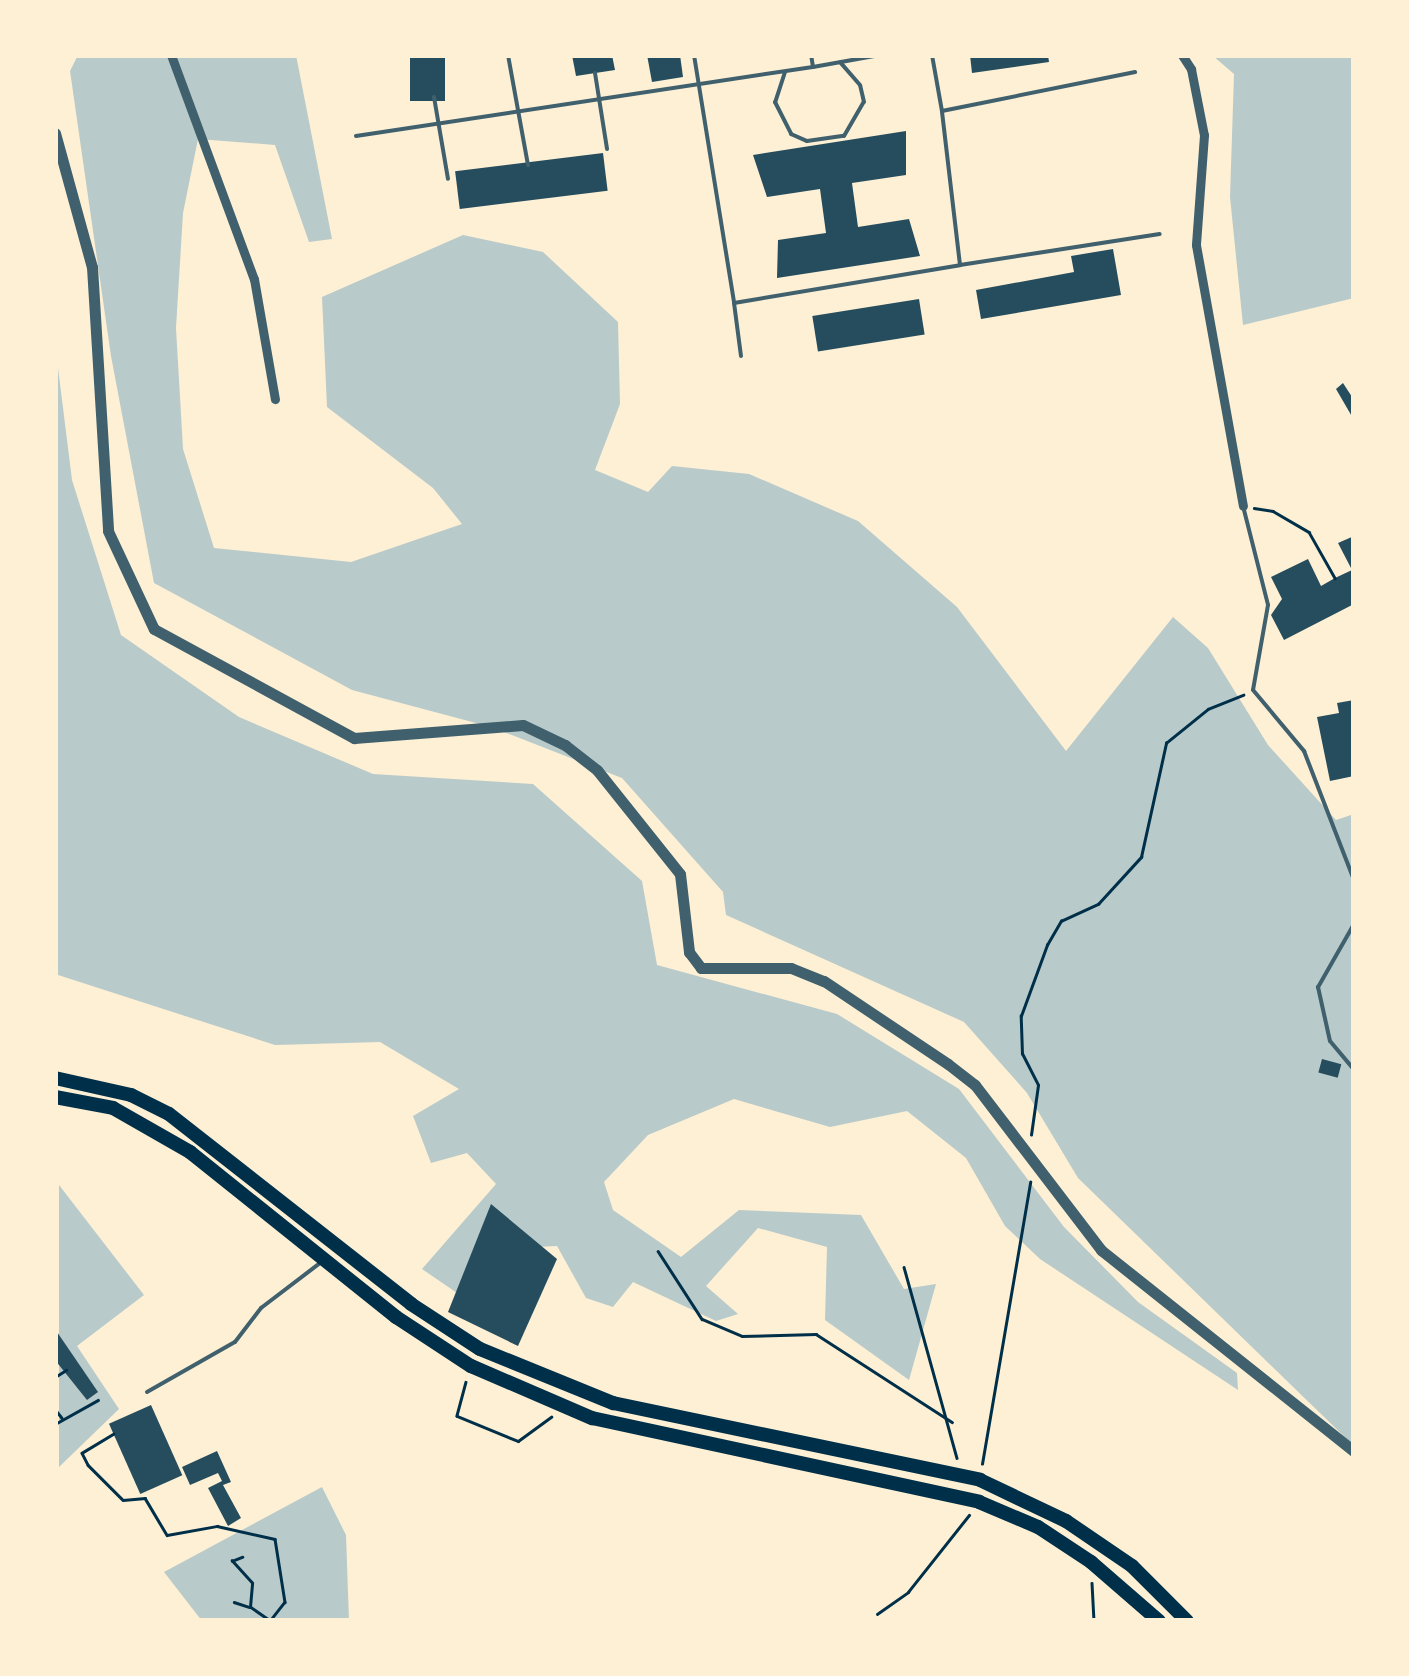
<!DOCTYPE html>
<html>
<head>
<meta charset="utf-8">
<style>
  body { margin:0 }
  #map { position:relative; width:1409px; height:1676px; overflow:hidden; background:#fdf0d5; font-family:"Fira Sans Condensed",sans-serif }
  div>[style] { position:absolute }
  .green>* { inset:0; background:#b9caca }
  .building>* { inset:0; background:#264d5e; transform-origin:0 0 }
  .path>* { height:2.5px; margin:-1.25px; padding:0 1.25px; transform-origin:1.25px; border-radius:1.25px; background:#003049 }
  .service>* { height:4px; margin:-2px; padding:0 2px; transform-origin:2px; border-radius:2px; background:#3f606c }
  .minor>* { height:9px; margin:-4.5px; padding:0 4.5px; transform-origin:4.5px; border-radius:4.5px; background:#3f606c }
  .tertiary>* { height:11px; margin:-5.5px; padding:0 5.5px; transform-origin:5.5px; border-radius:5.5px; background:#3f606c }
  .primary>* { height:14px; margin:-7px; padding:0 7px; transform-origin:7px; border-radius:7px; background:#003049 }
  span { translate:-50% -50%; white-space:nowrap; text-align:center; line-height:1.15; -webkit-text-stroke:10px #fdf0d5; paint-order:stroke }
  .frame { position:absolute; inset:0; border:58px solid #fdf0d5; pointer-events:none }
</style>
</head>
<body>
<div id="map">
  <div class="green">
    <div style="clip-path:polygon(78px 55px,296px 55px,332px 239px,309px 242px,275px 145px,198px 139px,183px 213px,176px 328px,183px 449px,214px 548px,351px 562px,462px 524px,433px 488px,327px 407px,322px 297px,463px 235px,543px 252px,618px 322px,620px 404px,595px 470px,648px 492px,672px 466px,749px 474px,858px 521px,957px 607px,1066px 751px,1173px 617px,1208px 648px,1268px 745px,1336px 820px,1354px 814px,1354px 1446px,1078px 1178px,1027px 1093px,964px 1022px,726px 915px,723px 892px,622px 778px,491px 727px,352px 690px,154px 583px,111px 356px,70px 71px)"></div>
    <div style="clip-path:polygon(1212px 55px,1354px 55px,1354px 298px,1243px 325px,1230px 197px,1234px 74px)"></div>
    <div style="clip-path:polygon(55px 344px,72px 480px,121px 635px,239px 717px,373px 774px,533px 784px,642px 881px,657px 965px,837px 1014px,959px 1089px,1064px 1227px,1138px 1302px,1237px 1373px,1238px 1390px,1040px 1259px,1005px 1226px,966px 1158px,907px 1111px,830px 1127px,734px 1099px,648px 1135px,604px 1182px,613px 1210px,681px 1257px,739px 1210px,861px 1215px,904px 1289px,936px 1284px,909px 1380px,825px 1320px,827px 1247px,758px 1228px,706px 1286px,738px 1314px,716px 1321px,633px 1282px,613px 1307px,586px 1298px,557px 1246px,536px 1247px,498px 1321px,422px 1269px,496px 1184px,467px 1153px,431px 1163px,413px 1116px,459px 1089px,380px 1042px,275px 1045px,55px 974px)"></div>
    <div style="clip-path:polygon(59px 1185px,144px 1295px,77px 1346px,119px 1409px,59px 1467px)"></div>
    <div style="clip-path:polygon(322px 1487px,346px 1535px,349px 1621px,202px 1621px,164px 1572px)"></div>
  </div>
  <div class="building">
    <div style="left:410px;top:55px;width:35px;height:46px"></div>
    <div style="clip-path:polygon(572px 55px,612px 55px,615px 70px,576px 76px)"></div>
    <div style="clip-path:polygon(647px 55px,680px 55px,683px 77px,652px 82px)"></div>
    <div style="clip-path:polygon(970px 55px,1048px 55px,1049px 62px,972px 73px)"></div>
    <div style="clip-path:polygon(906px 131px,906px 175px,852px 183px,858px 227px,909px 219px,920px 256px,777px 278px,778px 240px,826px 233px,820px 189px,767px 197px,753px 155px)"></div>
    <div style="left:603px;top:153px;width:38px;height:149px;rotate:83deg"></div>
    <div style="clip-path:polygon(1113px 249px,1121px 295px,981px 319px,976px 290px,1074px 272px,1071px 256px)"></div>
    <div style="left:919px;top:299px;width:36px;height:108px;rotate:81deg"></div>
    <div style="clip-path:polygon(1343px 383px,1354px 400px,1354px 420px,1336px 389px)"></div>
    <div style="clip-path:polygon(1354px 536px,1354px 604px,1284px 640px,1271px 615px,1282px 599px,1271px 577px,1308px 559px,1321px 586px,1335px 578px,1352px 570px,1338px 543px)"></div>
    <div style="clip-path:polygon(1354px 700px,1354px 776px,1330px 781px,1317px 717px,1339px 713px,1337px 703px)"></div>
    <div style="left:1322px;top:1059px;width:20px;height:14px;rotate:15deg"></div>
    <div style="clip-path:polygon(491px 1204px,557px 1259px,518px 1346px,448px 1312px)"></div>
    <div style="clip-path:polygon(55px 1329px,98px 1392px,87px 1400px,55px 1360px)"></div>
    <div style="left:151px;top:1405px;width:77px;height:46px;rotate:66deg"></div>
    <div style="clip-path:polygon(217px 1451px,231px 1482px,223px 1485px,241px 1518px,228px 1526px,208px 1488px,222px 1481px,218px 1473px,190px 1485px,182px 1467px)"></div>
  </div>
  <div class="path">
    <div style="left:1254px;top:508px;width:19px;rotate:9deg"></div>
    <div style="left:1273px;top:511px;width:42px;rotate:30.3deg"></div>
    <div style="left:1309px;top:532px;width:53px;rotate:60.5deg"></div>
    <div style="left:1031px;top:1135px;width:50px;rotate:-82deg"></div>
    <div style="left:1038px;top:1085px;width:35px;rotate:-117deg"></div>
    <div style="left:1022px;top:1054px;width:38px;rotate:-92deg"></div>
    <div style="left:1021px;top:1016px;width:76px;rotate:-69.9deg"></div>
    <div style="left:1047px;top:945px;width:28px;rotate:-60deg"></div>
    <div style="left:1061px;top:921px;width:41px;rotate:-24.7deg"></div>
    <div style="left:1098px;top:904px;width:64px;rotate:-47.5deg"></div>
    <div style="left:1141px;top:857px;width:117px;rotate:-77.6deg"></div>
    <div style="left:1166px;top:743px;width:54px;rotate:-39deg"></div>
    <div style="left:1208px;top:709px;width:38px;rotate:-22deg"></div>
    <div style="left:658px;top:1251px;width:81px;rotate:57.1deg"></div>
    <div style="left:702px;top:1319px;width:43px;rotate:23deg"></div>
    <div style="left:742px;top:1336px;width:74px;rotate:-1.5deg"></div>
    <div style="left:816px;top:1334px;width:162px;rotate:32.9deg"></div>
    <div style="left:904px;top:1267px;width:198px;rotate:74.5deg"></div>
    <div style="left:55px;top:1377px;width:13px;rotate:-32deg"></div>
    <div style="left:466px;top:1382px;width:35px;rotate:105deg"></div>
    <div style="left:457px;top:1416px;width:66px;rotate:22.3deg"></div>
    <div style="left:518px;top:1441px;width:41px;rotate:-36deg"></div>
    <div style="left:55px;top:1409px;width:11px;rotate:52deg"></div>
    <div style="left:55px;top:1424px;width:49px;rotate:-29.2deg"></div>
    <div style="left:114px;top:1434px;width:37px;rotate:149deg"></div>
    <div style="left:82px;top:1453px;width:13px;rotate:63deg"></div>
    <div style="left:88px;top:1465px;width:49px;rotate:45deg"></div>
    <div style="left:123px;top:1500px;width:22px;rotate:-5deg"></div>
    <div style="left:145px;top:1498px;width:43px;rotate:59.3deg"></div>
    <div style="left:167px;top:1535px;width:51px;rotate:-10.2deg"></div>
    <div style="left:217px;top:1526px;width:59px;rotate:12.6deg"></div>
    <div style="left:275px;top:1539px;width:64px;rotate:81deg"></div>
    <div style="left:285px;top:1602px;width:24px;rotate:128deg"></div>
    <div style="left:270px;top:1621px;width:24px;rotate:-145deg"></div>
    <div style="left:250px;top:1607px;width:24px;rotate:-85deg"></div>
    <div style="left:252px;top:1583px;width:30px;rotate:-132deg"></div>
    <div style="left:232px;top:1561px;width:11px;rotate:-22deg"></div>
    <div style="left:982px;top:1464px;width:286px;rotate:-80.3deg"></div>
    <div style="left:1092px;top:1583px;width:38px;rotate:87deg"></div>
    <div style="left:234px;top:1602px;width:16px;rotate:18deg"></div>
    <div style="left:877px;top:1614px;width:38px;rotate:-35deg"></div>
    <div style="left:908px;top:1592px;width:98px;rotate:-51.6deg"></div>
  </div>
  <div class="service">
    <div style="left:508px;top:55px;width:112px;rotate:79.7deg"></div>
    <div style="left:694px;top:55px;width:250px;rotate:80.8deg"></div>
    <div style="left:932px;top:55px;width:57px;rotate:79.9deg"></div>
    <div style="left:942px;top:111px;width:197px;rotate:-11.4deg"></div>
    <div style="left:813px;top:67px;width:68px;rotate:-10.2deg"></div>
    <div style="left:785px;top:72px;width:32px;rotate:108deg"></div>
    <div style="left:775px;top:102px;width:36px;rotate:63deg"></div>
    <div style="left:791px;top:134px;width:17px;rotate:24deg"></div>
    <div style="left:807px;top:141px;width:37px;rotate:-8deg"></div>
    <div style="left:844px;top:136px;width:39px;rotate:-60deg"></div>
    <div style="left:864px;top:102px;width:17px;rotate:-103deg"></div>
    <div style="left:860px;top:85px;width:30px;rotate:-131deg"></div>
    <div style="left:595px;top:73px;width:77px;rotate:81deg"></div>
    <div style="left:434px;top:97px;width:83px;rotate:80.3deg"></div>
    <div style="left:356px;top:136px;width:462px;rotate:-8.6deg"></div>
    <div style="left:813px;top:67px;width:12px;rotate:-99deg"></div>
    <div style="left:960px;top:265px;width:202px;rotate:-8.8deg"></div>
    <div style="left:741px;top:356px;width:53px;rotate:-97.5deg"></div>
    <div style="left:734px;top:303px;width:229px;rotate:-9.5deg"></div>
    <div style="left:960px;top:265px;width:155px;rotate:-96.7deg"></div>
    <div style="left:1243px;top:506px;width:102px;rotate:75.8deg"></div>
    <div style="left:1268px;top:605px;width:86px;rotate:100deg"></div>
    <div style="left:1253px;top:690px;width:80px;rotate:50.1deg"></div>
    <div style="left:1304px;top:751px;width:138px;rotate:68.8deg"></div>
    <div style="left:1354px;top:924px;width:73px;rotate:119.7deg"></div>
    <div style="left:1318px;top:987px;width:55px;rotate:77.5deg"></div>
    <div style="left:1330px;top:1041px;width:38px;rotate:50deg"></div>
    <div style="left:147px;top:1392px;width:101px;rotate:-29.6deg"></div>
    <div style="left:235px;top:1342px;width:43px;rotate:-52.6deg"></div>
    <div style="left:261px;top:1308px;width:74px;rotate:-37.3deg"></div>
  </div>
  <div class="minor">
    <div style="left:171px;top:55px;width:239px;rotate:69.7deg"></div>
    <div style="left:254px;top:279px;width:122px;rotate:80.1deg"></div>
    <div style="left:1182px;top:55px;width:17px;rotate:57deg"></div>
    <div style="left:1191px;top:69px;width:67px;rotate:78.9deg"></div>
    <div style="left:1204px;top:135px;width:110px;rotate:94.2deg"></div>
    <div style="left:1196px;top:245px;width:265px;rotate:79.8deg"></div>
  </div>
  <div class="tertiary">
    <div style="left:55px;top:133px;width:139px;rotate:74.6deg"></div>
    <div style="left:92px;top:267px;width:264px;rotate:86.5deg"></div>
    <div style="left:108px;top:531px;width:108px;rotate:64.9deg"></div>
    <div style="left:154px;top:629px;width:228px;rotate:28.6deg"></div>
    <div style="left:354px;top:738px;width:169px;rotate:-4.4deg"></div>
    <div style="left:523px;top:725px;width:47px;rotate:25.5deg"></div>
    <div style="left:565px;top:745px;width:41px;rotate:38deg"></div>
    <div style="left:597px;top:770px;width:133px;rotate:51.4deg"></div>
    <div style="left:680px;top:874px;width:79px;rotate:83.4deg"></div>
    <div style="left:689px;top:952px;width:20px;rotate:53deg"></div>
    <div style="left:701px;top:968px;width:90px"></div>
    <div style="left:791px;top:968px;width:35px;rotate:22deg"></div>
    <div style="left:824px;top:981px;width:149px;rotate:33.8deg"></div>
    <div style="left:948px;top:1064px;width:34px;rotate:38deg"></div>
    <div style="left:975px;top:1085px;width:208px;rotate:52.6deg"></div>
    <div style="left:1101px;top:1250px;width:323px;rotate:38.5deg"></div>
  </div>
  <div class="primary">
    <div style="left:55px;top:1078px;width:78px;rotate:12.6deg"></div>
    <div style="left:131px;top:1095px;width:42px;rotate:26.6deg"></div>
    <div style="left:169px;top:1114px;width:308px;rotate:38.1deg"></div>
    <div style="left:411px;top:1304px;width:82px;rotate:33.1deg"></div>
    <div style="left:480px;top:1349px;width:144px;rotate:22.1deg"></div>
    <div style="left:613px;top:1403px;width:375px;rotate:11.8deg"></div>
    <div style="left:980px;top:1480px;width:95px;rotate:25.5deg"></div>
    <div style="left:1066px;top:1521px;width:80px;rotate:34.3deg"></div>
    <div style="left:1132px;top:1566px;width:78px;rotate:45deg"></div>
    <div style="left:55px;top:1097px;width:59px;rotate:10.7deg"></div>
    <div style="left:113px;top:1108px;width:89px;rotate:29.7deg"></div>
    <div style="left:190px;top:1152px;width:264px;rotate:38.7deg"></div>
    <div style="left:396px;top:1317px;width:90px;rotate:33.2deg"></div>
    <div style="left:471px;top:1366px;width:132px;rotate:23.3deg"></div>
    <div style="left:592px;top:1418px;width:396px;rotate:12.2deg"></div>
    <div style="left:979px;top:1502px;width:64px;rotate:23deg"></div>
    <div style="left:1038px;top:1527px;width:64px;rotate:33.4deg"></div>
    <div style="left:1091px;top:1562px;width:90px;rotate:40.9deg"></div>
  </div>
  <div class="frame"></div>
</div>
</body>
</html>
